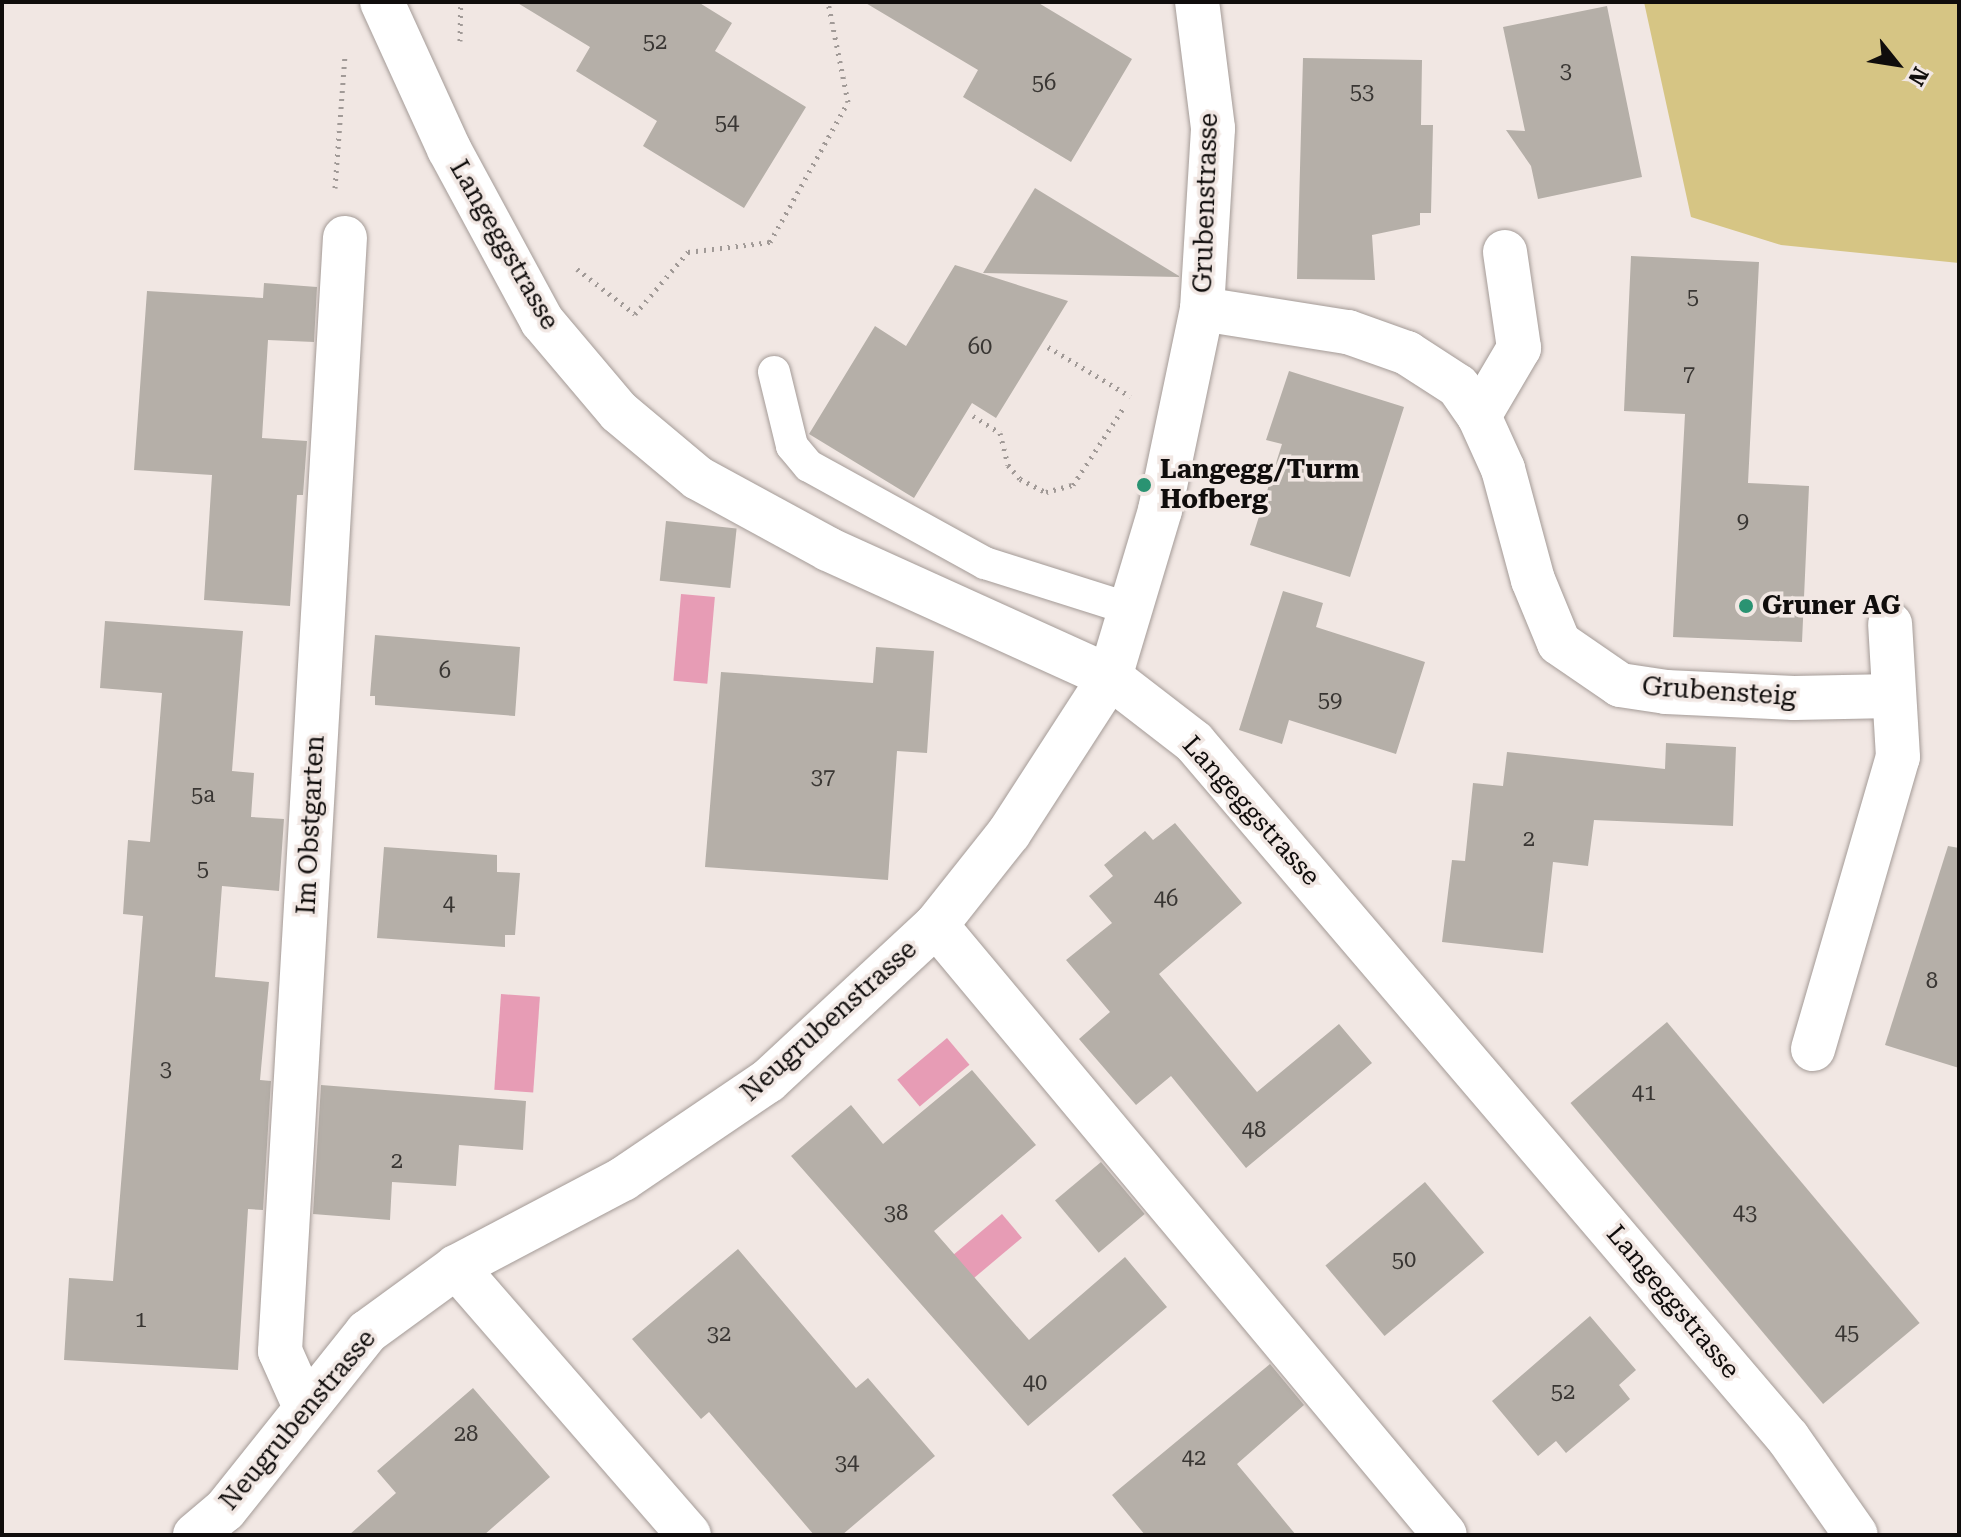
<!DOCTYPE html>
<html>
<head>
<meta charset="utf-8">
<style>
  body { margin:0 }
  #map { position:relative; width:1961px; height:1537px; overflow:hidden; background:#f1e7e3; font-family:"Roboto Serif",serif }
  div>[style] { position:absolute }
  .green>* { inset:0; background:#d6c584 }
  .water>* { inset:0; background:#e79cb5; transform-origin:0 0 }
  .building>* { inset:0; background:#b5afa8; transform-origin:0 0 }
  .path>* { height:5px; margin-top:-2.5px; transform-origin:0; background:repeating-linear-gradient(90deg,#a19a97 0 2px,transparent 0 8px) }
  .roads { filter:drop-shadow(0 0 2px #a49b97) drop-shadow(0 0 2px #a49b97) }
  .service>* { height:32px; margin:-16px; padding:0 16px; transform-origin:16px; border-radius:16px; background:#fff }
  .minor>* { height:44px; margin:-22px; padding:0 22px; transform-origin:22px; border-radius:22px; background:#fff }
  .dots>* { width:22px; height:22px; translate:-50% -50%; box-sizing:border-box; border:4px solid #f1e7e3; border-radius:50% }
  span { translate:-50% -50%; white-space:nowrap; text-align:center; line-height:1.15; -webkit-text-stroke:7px #f1e7e3; paint-order:stroke }
  .number-label { font-size:22px; color:#393633 }
  .number-label span { -webkit-text-stroke-width:0 }
  .street-label { font-size:26px; color:#100d0c }
  .poi-label { font-size:26px; color:#100d0c; font-weight:700 }
  .left { translate:0 -50%; text-align:left }
  .frame { position:absolute; inset:0; border:4px solid #100d0c; pointer-events:none }
  .north { position:absolute; left:1857px; top:24px; width:80px; height:80px; -webkit-text-stroke:6px #f1e7e3; paint-order:stroke; rotate:120deg; font-size:22px; font-weight:700; line-height:32px; text-align:center; color:#100d0c }
  .north::after { content:''; display:block; margin:auto; width:28px; height:36px; background:#100d0c; clip-path:polygon(50% 0,100% 100%,50% 72%,0 100%) }
</style>
</head>
<body>
<div id="map">
  <div class="green">
    <div style="clip-path:polygon(1644px 2px,1959px 2px,1959px 263px,1781px 245px,1691px 217px)"></div>
  </div>
  <div class="water">
    <div style="left:681px;top:594px;width:34px;height:87px;rotate:5deg"></div>
    <div style="left:501px;top:994px;width:39px;height:96px;rotate:4deg"></div>
    <div style="left:947px;top:1038px;width:35px;height:65px;rotate:50deg"></div>
    <div style="left:1002px;top:1214px;width:31px;height:94px;rotate:50deg"></div>
  </div>
  <div class="building">
    <div style="clip-path:polygon(516px 2px,698px 2px,732px 23px,715px 51px,806px 107px,744px 208px,643px 146px,657px 121px,576px 71px,590px 47px)"></div>
    <div style="clip-path:polygon(864px 2px,1037px 2px,1132px 59px,1071px 162px,963px 97px,978px 70px)"></div>
    <div style="clip-path:polygon(1607px 6px,1642px 177px,1538px 199px,1531px 166px,1506px 130px,1525px 131px,1503px 27px)"></div>
    <div style="clip-path:polygon(1303px 58px,1422px 60px,1421px 125px,1433px 125px,1431px 213px,1420px 213px,1420px 225px,1372px 235px,1375px 280px,1297px 279px)"></div>
    <div style="clip-path:polygon(1035px 188px,1179px 276px,1179px 277px,983px 273px)"></div>
    <div style="clip-path:polygon(1631px 256px,1759px 262px,1748px 483px,1809px 486px,1802px 642px,1673px 637px,1685px 414px,1624px 411px)"></div>
    <div style="clip-path:polygon(955px 265px,1068px 301px,996px 418px,972px 403px,914px 498px,809px 434px,875px 326px,906px 346px)"></div>
    <div style="clip-path:polygon(264px 283px,317px 287px,314px 342px,268px 340px,262px 438px,307px 441px,303px 495px,297px 495px,290px 606px,204px 600px,212px 475px,134px 470px,147px 291px,263px 298px)"></div>
    <div style="clip-path:polygon(1289px 371px,1404px 407px,1350px 577px,1250px 545px,1282px 444px,1266px 440px)"></div>
    <div style="left:666px;top:521px;width:71px;height:60px;rotate:6deg"></div>
    <div style="clip-path:polygon(1283px 591px,1323px 603px,1316px 627px,1425px 662px,1396px 754px,1289px 720px,1282px 744px,1239px 730px)"></div>
    <div style="clip-path:polygon(105px 621px,243px 631px,232px 771px,254px 773px,251px 817px,284px 819px,279px 891px,222px 886px,215px 977px,269px 982px,260px 1080px,271px 1081px,263px 1210px,248px 1209px,238px 1370px,64px 1360px,69px 1278px,113px 1281px,143px 916px,123px 914px,128px 840px,150px 842px,162px 693px,100px 688px)"></div>
    <div style="clip-path:polygon(375px 635px,520px 647px,515px 716px,375px 705px,375px 696px,370px 696px)"></div>
    <div style="clip-path:polygon(876px 647px,934px 651px,927px 753px,897px 751px,888px 880px,705px 867px,721px 672px,873px 683px)"></div>
    <div style="clip-path:polygon(1666px 743px,1736px 747px,1733px 826px,1594px 820px,1588px 866px,1553px 862px,1543px 953px,1442px 942px,1452px 860px,1465px 861px,1473px 783px,1503px 786px,1507px 752px,1665px 769px)"></div>
    <div style="clip-path:polygon(1175px 823px,1242px 903px,1159px 974px,1257px 1092px,1339px 1024px,1372px 1063px,1246px 1168px,1171px 1076px,1136px 1105px,1079px 1039px,1110px 1012px,1066px 960px,1112px 923px,1089px 896px,1113px 876px,1104px 865px,1145px 831px,1153px 840px)"></div>
    <div style="clip-path:polygon(1948px 846px,1959px 848px,1959px 1068px,1885px 1045px)"></div>
    <div style="clip-path:polygon(384px 847px,497px 855px,497px 872px,520px 873px,515px 935px,505px 935px,505px 947px,377px 938px)"></div>
    <div style="left:1667px;top:1022px;width:393px;height:126px;rotate:50deg"></div>
    <div style="clip-path:polygon(972px 1070px,1036px 1145px,934px 1231px,1029px 1340px,1125px 1257px,1167px 1307px,1028px 1426px,791px 1156px,851px 1105px,883px 1144px)"></div>
    <div style="clip-path:polygon(321px 1085px,526px 1101px,523px 1150px,459px 1145px,456px 1186px,392px 1182px,390px 1220px,313px 1214px)"></div>
    <div style="left:1101px;top:1162px;width:68px;height:60px;rotate:50deg"></div>
    <div style="left:1425px;top:1182px;width:92px;height:130px;rotate:50deg"></div>
    <div style="clip-path:polygon(738px 1249px,856px 1388px,868px 1378px,935px 1456px,842px 1535px,814px 1535px,709px 1412px,701px 1419px,632px 1339px)"></div>
    <div style="clip-path:polygon(1590px 1316px,1636px 1370px,1619px 1385px,1630px 1399px,1566px 1453px,1556px 1441px,1538px 1456px,1492px 1401px)"></div>
    <div style="clip-path:polygon(1270px 1364px,1304px 1405px,1237px 1464px,1296px 1535px,1145px 1535px,1112px 1495px)"></div>
    <div style="clip-path:polygon(473px 1388px,550px 1477px,484px 1535px,349px 1535px,396px 1493px,377px 1471px)"></div>
  </div>
  <div class="path">
    <div style="left:460px;top:41px;width:39px;rotate:-89deg"></div>
    <div style="left:335px;top:188px;width:133px;rotate:-85.7deg"></div>
    <div style="left:577px;top:269px;width:73px;rotate:37.8deg"></div>
    <div style="left:635px;top:314px;width:82px;rotate:-49.5deg"></div>
    <div style="left:688px;top:252px;width:83px;rotate:-7deg"></div>
    <div style="left:770px;top:242px;width:160px;rotate:-60.9deg"></div>
    <div style="left:848px;top:102px;width:102px;rotate:-101.3deg"></div>
    <div style="left:1048px;top:347px;width:96px;rotate:30.9deg"></div>
    <div style="left:973px;top:416px;width:32px;rotate:32deg"></div>
    <div style="left:1000px;top:433px;width:33px;rotate:76deg"></div>
    <div style="left:1008px;top:465px;width:18px;rotate:49deg"></div>
    <div style="left:1020px;top:479px;width:29px;rotate:27deg"></div>
    <div style="left:1046px;top:492px;width:28px;rotate:-15deg"></div>
    <div style="left:1073px;top:485px;width:93px;rotate:-56.8deg"></div>
  </div>
  <div class="roads">
    <div class="service">
      <div style="left:774px;top:372px;width:76px;rotate:76.3deg"></div>
      <div style="left:792px;top:446px;width:26px;rotate:50deg"></div>
      <div style="left:809px;top:466px;width:201px;rotate:28.9deg"></div>
      <div style="left:985px;top:563px;width:152px;rotate:17.6deg"></div>
    </div>
    <div class="minor">
      <div style="left:382px;top:2px;width:162px;rotate:65.5deg"></div>
      <div style="left:449px;top:149px;width:196px;rotate:61.6deg"></div>
      <div style="left:542px;top:321px;width:119px;rotate:49.8deg"></div>
      <div style="left:619px;top:412px;width:103px;rotate:39.9deg"></div>
      <div style="left:698px;top:478px;width:148px;rotate:28.6deg"></div>
      <div style="left:828px;top:549px;width:310px;rotate:24.4deg"></div>
      <div style="left:1110px;top:677px;width:106px;rotate:37.7deg"></div>
      <div style="left:1194px;top:742px;width:915px;rotate:49.52deg"></div>
      <div style="left:1788px;top:1438px;width:118px;rotate:55deg"></div>
      <div style="left:1202px;top:309px;width:148px;rotate:9deg"></div>
      <div style="left:1348px;top:332px;width:63px;rotate:19.6deg"></div>
      <div style="left:1407px;top:353px;width:61px;rotate:32.9deg"></div>
      <div style="left:1458px;top:386px;width:37px;rotate:55deg"></div>
      <div style="left:1479px;top:416px;width:58px;rotate:65.6deg"></div>
      <div style="left:1503px;top:469px;width:115px;rotate:74.9deg"></div>
      <div style="left:1533px;top:580px;width:68px;rotate:67.6deg"></div>
      <div style="left:1559px;top:643px;width:74px;rotate:34.5deg"></div>
      <div style="left:1620px;top:685px;width:47px;rotate:8.7deg"></div>
      <div style="left:1666px;top:692px;width:128px;rotate:2.7deg"></div>
      <div style="left:1794px;top:698px;width:99px;rotate:-1.2deg"></div>
      <div style="left:1479px;top:416px;width:79px;rotate:-59.5deg"></div>
      <div style="left:1519px;top:348px;width:97px;rotate:-98.3deg"></div>
      <div style="left:936px;top:925px;width:794px;rotate:50.16deg"></div>
      <div style="left:1813px;top:1049px;width:304px;rotate:-73.8deg"></div>
      <div style="left:1898px;top:757px;width:133px;rotate:-93.4deg"></div>
      <div style="left:456px;top:1267px;width:355px;rotate:49deg"></div>
      <div style="left:305px;top:1407px;width:61px;rotate:-114.1deg"></div>
      <div style="left:280px;top:1351px;width:1115px;rotate:-86.66deg"></div>
      <div style="left:195px;top:1535px;width:39px;rotate:-40deg"></div>
      <div style="left:225px;top:1510px;width:228px;rotate:-51.4deg"></div>
      <div style="left:367px;top:1332px;width:110px;rotate:-36.1deg"></div>
      <div style="left:456px;top:1267px;width:189px;rotate:-27.8deg"></div>
      <div style="left:623px;top:1179px;width:175px;rotate:-34.1deg"></div>
      <div style="left:768px;top:1081px;width:229px;rotate:-42.9deg"></div>
      <div style="left:936px;top:925px;width:117px;rotate:-51.6deg"></div>
      <div style="left:1009px;top:833px;width:186px;rotate:-57.1deg"></div>
      <div style="left:1110px;top:677px;width:174px;rotate:-73.3deg"></div>
      <div style="left:1160px;top:510px;width:205px;rotate:-78.2deg"></div>
      <div style="left:1202px;top:309px;width:181px;rotate:-86.5deg"></div>
      <div style="left:1213px;top:128px;width:127px;rotate:-97.2deg"></div>
    </div>
  </div>
  <div class="dots">
    <div style="left:1144px;top:485px;background:#2a9372"></div>
    <div style="left:1746px;top:606px;background:#2a9372"></div>
  </div>
  <div class="number-label">
    <span style="left:655px;top:42px">52</span>
    <span style="left:1566px;top:71px">3</span>
    <span style="left:1044px;top:83px">56</span>
    <span style="left:1362px;top:92px">53</span>
    <span style="left:727px;top:123px">54</span>
    <span style="left:1693px;top:297px">5</span>
    <span style="left:980px;top:347px">60</span>
    <span style="left:1689px;top:374px">7</span>
    <span style="left:1743px;top:521px">9</span>
    <span style="left:445px;top:671px">6</span>
    <span style="left:1330px;top:700px">59</span>
    <span style="left:823px;top:777px">37</span>
    <span style="left:203px;top:795px">5a</span>
    <span style="left:1529px;top:839px">2</span>
    <span style="left:203px;top:869px">5</span>
    <span style="left:1166px;top:899px">46</span>
    <span style="left:449px;top:904px">4</span>
    <span style="left:1932px;top:981px">8</span>
    <span style="left:166px;top:1069px">3</span>
    <span style="left:1644px;top:1093px">41</span>
    <span style="left:1254px;top:1130px">48</span>
    <span style="left:397px;top:1161px">2</span>
    <span style="left:896px;top:1213px">38</span>
    <span style="left:1745px;top:1213px">43</span>
    <span style="left:1404px;top:1260px">50</span>
    <span style="left:141px;top:1320px">1</span>
    <span style="left:1847px;top:1333px">45</span>
    <span style="left:719px;top:1334px">32</span>
    <span style="left:1035px;top:1383px">40</span>
    <span style="left:1563px;top:1392px">52</span>
    <span style="left:466px;top:1434px">28</span>
    <span style="left:1194px;top:1458px">42</span>
    <span style="left:847px;top:1463px">34</span>
  </div>
  <div class="street-label">
    <span style="left:1206px;top:203px;rotate:-88deg">Grubenstrasse</span>
    <span style="left:504px;top:245px;rotate:60deg">Langeggstrasse</span>
    <span style="left:1719px;top:692px;rotate:4deg">Grubensteig</span>
    <span style="left:1251px;top:811px;rotate:48deg">Langeggstrasse</span>
    <span style="left:311px;top:825px;rotate:-87deg">Im Obstgarten</span>
    <span style="left:829px;top:1021px;rotate:-42deg">Neugrubenstrasse</span>
    <span style="left:1673px;top:1302px;rotate:50deg">Langeggstrasse</span>
    <span style="left:298px;top:1420px;rotate:-50deg">Neugrubenstrasse</span>
  </div>
  <div class="poi-label">
    <span class="left" style="left:1160px;top:485px">Langegg/Turm<br>Hofberg</span>
    <span class="left" style="left:1762px;top:606px">Gruner AG</span>
  </div>
  <div class="frame"></div>
  <div class="north">N</div>
</div>
</body>
</html>
